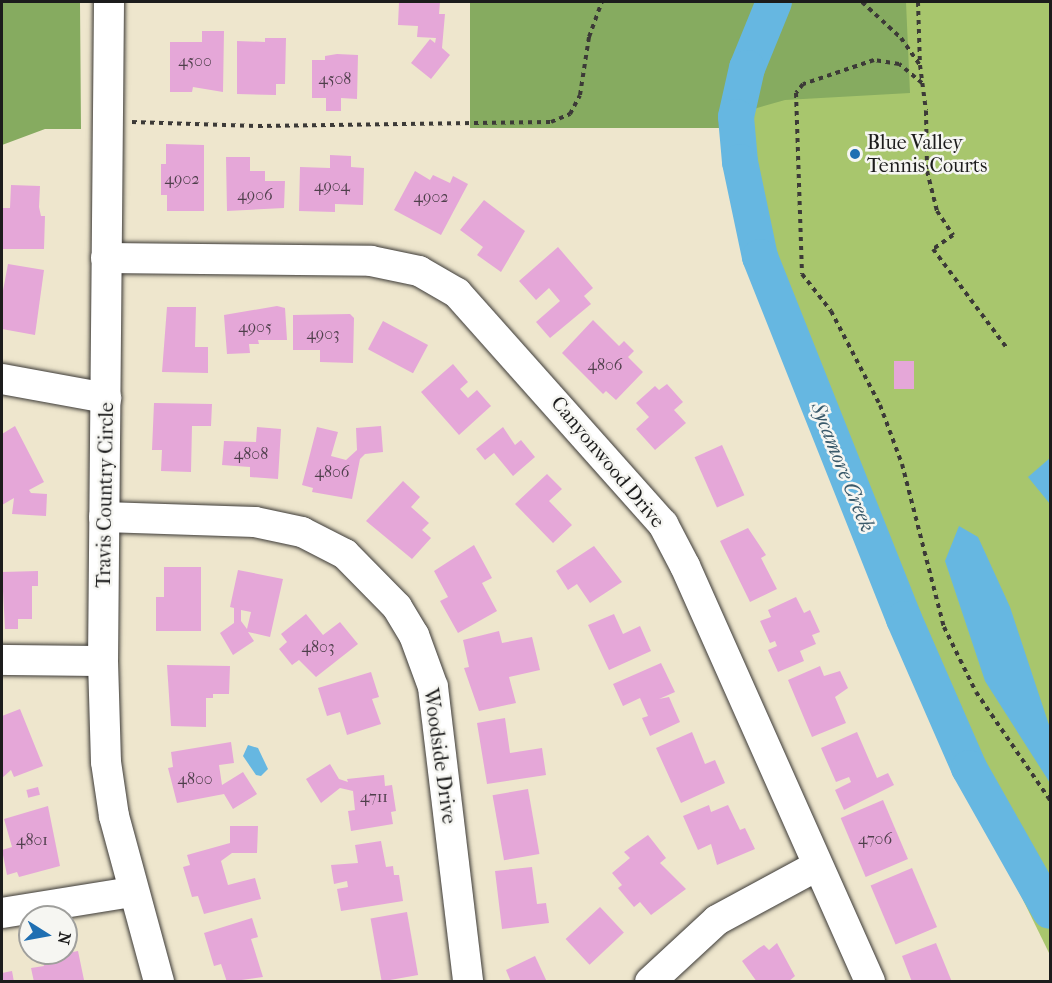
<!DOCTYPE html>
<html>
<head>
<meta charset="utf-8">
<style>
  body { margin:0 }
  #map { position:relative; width:1052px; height:983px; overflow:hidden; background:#eee6cd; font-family:"IM FELL French Canon",serif }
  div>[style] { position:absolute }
  .green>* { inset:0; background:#a8c66d }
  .forest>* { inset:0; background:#86ab60 }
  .water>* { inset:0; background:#66b7e1 }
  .river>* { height:36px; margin:-18px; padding:0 18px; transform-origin:18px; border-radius:18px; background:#66b7e1 }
  .building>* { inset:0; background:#e5a7d8; transform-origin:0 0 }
  .path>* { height:4px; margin-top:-2px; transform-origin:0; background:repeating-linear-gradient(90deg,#3c3a37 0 4.5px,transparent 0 9px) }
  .roads { filter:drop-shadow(0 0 2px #3c3a37) drop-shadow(0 0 2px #3c3a37) }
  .minor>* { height:30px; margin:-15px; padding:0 15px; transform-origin:15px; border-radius:15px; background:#fff }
  .dots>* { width:16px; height:16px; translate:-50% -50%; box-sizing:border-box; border:3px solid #f6f6f2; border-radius:50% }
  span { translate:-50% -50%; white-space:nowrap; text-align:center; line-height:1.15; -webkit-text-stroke:5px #f6f6f2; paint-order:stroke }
  .number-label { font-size:16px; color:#4e3f4b }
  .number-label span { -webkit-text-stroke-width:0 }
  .poi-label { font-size:20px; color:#1c1c1c }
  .left { translate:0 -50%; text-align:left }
  .street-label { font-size:20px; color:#1c1c1c }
  .water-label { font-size:21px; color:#3a5a6b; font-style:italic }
  .frame { position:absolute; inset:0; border:3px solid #1c1c1c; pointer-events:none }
  .north { position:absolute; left:18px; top:905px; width:60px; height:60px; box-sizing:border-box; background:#f6f6f2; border:2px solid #9f9f9c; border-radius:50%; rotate:101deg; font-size:16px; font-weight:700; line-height:24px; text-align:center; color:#1c1c1c }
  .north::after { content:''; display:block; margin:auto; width:21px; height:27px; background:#1f6fb2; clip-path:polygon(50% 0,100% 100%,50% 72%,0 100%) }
</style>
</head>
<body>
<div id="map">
  <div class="green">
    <div style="clip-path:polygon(750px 2px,1050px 2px,1050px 955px,953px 757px,870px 566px,761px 295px,727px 169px,720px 104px)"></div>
  </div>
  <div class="forest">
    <div style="clip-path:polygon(2px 2px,80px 2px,81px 129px,45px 129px,2px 145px)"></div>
    <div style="clip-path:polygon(470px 2px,906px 2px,910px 93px,785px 100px,757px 108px,723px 128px,470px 128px)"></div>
  </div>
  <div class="water">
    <div style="clip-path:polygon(1050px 458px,1050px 504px,1028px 477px)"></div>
    <div style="clip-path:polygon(959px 526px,978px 537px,1010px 607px,1050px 728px,1050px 783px,985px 681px,945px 561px)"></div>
    <div style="clip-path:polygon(248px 745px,258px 748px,268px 769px,261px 776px,256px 775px,243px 756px)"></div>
  </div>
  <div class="river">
    <div style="left:774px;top:2px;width:71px;rotate:112.2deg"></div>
    <div style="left:747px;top:68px;width:50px;rotate:102.7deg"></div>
    <div style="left:736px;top:117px;width:45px;rotate:84.9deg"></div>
    <div style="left:740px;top:162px;width:97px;rotate:78.1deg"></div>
    <div style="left:760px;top:257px;width:390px;rotate:68.3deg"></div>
    <div style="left:904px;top:619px;width:163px;rotate:66.4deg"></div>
    <div style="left:969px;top:768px;width:164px;rotate:60.5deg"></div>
  </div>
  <div class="building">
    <div style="clip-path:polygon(399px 2px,440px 2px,439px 14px,445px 14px,442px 48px,450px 55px,431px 79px,411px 63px,430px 39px,435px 43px,436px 38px,417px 37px,418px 26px,398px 25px)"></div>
    <div style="clip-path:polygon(202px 31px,224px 31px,223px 92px,193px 87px,192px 92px,170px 92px,170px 42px,202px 42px)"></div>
    <div style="clip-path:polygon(265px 38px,286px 38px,285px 84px,276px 84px,276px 95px,237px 94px,237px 41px,265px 42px)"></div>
    <div style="clip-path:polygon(337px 54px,358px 55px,357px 99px,341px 98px,341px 111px,326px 111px,326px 98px,312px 98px,312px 60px,325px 60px,325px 56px)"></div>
    <div style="clip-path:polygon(166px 144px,204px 145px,204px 211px,167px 211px,167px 195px,161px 195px,161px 164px,166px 164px)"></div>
    <div style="clip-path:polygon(330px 155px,351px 156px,351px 167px,364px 168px,363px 205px,335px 204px,335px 212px,299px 211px,300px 167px,330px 168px)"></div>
    <div style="clip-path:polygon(226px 157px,250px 157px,250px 171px,265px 171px,265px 181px,285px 181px,284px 208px,227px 211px)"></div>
    <div style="clip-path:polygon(415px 171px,430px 180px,433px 175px,450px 183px,453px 176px,468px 184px,441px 235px,394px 210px)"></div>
    <div style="clip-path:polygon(11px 185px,40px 186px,39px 207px,41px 216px,45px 216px,44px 249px,2px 249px,2px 208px,10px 208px)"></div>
    <div style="clip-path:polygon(484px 200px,525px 231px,501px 272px,477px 255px,483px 247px,460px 230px)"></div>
    <div style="clip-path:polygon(558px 247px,593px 288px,584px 296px,591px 304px,550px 338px,536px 322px,560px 301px,549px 288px,536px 300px,519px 281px)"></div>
    <div style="clip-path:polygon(8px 264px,44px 270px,35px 335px,2px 329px,2px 296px)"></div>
    <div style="clip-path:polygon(277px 306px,285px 308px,287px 340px,258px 340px,259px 344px,249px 344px,250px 353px,227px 354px,224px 315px)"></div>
    <div style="clip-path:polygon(167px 307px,196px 307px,195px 347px,208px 347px,208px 373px,162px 372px)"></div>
    <div style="clip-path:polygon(350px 314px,354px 318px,353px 363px,320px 362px,320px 350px,293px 350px,293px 315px)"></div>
    <div style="clip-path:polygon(593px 320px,619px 346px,624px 341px,634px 351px,628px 357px,643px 372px,616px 400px,606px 391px,603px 394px,562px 353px)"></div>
    <div style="left:383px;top:321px;width:51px;height:32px;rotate:28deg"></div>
    <div style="left:894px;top:361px;width:20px;height:28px"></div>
    <div style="clip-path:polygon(453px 364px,468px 382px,460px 389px,468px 398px,477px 390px,491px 406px,459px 435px,421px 392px)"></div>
    <div style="clip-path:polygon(667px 384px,683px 402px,674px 410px,686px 423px,655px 450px,636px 429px,649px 417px,636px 403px,655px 386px,659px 390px)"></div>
    <div style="clip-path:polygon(154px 403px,212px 404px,211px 426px,192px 426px,191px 472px,161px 471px,162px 450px,152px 450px)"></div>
    <div style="clip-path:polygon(15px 426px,44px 482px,29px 490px,31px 493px,47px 494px,46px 516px,12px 514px,14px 498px,2px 505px,2px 434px)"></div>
    <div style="clip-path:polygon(381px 426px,383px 452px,365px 454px,360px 459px,352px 499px,312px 492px,313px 488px,302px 485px,317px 427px,338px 432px,331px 456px,346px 460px,357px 450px,356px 428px)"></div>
    <div style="clip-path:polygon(257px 427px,281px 429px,278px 479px,250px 477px,250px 467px,222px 465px,224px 441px,256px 442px)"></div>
    <div style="clip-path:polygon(503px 427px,515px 445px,521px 440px,535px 457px,513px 476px,494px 453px,485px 460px,476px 449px)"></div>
    <div style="left:722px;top:445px;width:55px;height:30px;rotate:66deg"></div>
    <div style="clip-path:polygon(547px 474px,562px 489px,549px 501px,572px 525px,553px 543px,515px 504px)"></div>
    <div style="clip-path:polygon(403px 481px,420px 497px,411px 507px,429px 523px,422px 530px,431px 538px,412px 559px,366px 521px)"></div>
    <div style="clip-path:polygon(748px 528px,766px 555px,761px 558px,777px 589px,750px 602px,720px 541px)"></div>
    <div style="clip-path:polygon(474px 545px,492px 578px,482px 583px,497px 611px,458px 633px,440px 601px,448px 597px,434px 571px)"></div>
    <div style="clip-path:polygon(594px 546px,622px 582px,590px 603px,577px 584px,568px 590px,556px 571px)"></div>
    <div style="clip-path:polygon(164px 567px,201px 567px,201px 631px,156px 631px,156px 597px,164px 597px)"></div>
    <div style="clip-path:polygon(evenodd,238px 570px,283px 579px,270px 637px,248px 632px,254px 641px,233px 655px,220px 633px,234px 623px,234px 608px,230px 607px,238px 570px,241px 610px,251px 612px,247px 629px,241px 621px,241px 610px)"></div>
    <div style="clip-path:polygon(38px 571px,38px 586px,32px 586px,32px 619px,18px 619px,18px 629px,5px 629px,2px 572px)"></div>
    <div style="clip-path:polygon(796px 597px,804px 613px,810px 610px,820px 632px,812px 635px,816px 644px,800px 651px,804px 661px,778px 672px,768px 650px,777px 646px,775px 641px,770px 643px,760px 621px,771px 617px,768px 610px)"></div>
    <div style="clip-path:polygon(306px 614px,323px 635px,340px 622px,358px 644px,316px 677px,299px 660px,292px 665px,279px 649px,287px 642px,281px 634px)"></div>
    <div style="clip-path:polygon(614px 614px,623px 634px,640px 626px,651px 651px,609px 670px,588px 625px)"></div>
    <div style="clip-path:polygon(499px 631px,502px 643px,532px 637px,540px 670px,509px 677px,516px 703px,479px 711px,464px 668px,469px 667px,463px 640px)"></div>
    <div style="clip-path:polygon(661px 663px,675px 692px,659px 699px,669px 697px,680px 722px,650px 736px,642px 718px,648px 716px,640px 698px,623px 706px,613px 684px)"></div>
    <div style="clip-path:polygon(167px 665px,230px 666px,229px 694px,213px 694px,213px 698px,206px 698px,206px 727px,171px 726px)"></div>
    <div style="clip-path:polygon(820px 666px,824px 676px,840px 671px,848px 688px,835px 697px,846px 723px,812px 737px,788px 680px)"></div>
    <div style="clip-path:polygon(371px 672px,379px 697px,372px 699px,381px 724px,347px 735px,340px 712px,327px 716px,318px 688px)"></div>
    <div style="clip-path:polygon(20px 709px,43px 766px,14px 777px,11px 770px,2px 778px,2px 716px)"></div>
    <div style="clip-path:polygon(505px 718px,510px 753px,542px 748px,546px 775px,487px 784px,477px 723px)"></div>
    <div style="clip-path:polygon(692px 732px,705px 764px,715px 760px,725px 783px,681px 803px,656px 748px)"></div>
    <div style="clip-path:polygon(857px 732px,877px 778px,888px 773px,894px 785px,844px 810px,835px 790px,851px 782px,849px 777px,836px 782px,821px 748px)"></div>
    <div style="clip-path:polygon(231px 742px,234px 763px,219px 765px,222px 785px,243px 772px,257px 794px,233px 809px,224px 794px,177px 803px,168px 768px,173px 767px,171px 752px)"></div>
    <div style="clip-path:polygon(330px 764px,339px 779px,348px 782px,347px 779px,384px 775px,385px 786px,392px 785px,396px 811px,391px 812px,393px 824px,351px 831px,348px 811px,355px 810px,353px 791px,340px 788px,321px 803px,306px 779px)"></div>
    <div style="left:38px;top:787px;width:8px;height:12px;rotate:76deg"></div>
    <div style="left:528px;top:789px;width:66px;height:36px;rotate:80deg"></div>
    <div style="left:883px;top:800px;width:64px;height:46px;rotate:67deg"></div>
    <div style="clip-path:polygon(709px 805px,711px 812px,728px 805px,740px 830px,745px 828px,755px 849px,717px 865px,711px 844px,698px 850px,683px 816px)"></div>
    <div style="clip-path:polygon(48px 806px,60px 866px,19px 877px,17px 872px,7px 875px,2px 850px,12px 847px,4px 819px)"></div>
    <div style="clip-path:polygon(230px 826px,258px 826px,257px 853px,232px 853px,221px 861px,228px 885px,255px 878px,261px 899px,204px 914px,198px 896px,192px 897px,183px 867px,190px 865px,187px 855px,230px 843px)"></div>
    <div style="clip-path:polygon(648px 835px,666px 858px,660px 863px,686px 889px,651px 915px,640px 902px,634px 907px,618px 888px,622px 885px,612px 873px,630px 858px,624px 852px)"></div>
    <div style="clip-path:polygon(381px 841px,386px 867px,393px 866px,394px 875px,399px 875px,403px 901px,341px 911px,337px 889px,348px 887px,347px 881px,334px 884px,331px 865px,358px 863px,355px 845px)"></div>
    <div style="clip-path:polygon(532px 867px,537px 904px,546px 903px,549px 923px,502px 929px,495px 871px)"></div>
    <div style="left:912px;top:868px;width:64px;height:45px;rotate:67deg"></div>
    <div style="left:600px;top:907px;width:35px;height:47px;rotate:47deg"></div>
    <div style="left:407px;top:912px;width:64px;height:37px;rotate:80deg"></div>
    <div style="clip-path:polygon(252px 918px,258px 937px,251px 939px,263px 977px,227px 982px,221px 964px,214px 966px,204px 933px)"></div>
    <div style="clip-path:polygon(777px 943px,795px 976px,788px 982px,757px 982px,742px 961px,759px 948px,764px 945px,769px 950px)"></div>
    <div style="clip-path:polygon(936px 943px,952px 982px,912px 982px,902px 956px)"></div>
    <div style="clip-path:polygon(78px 951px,84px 980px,89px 982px,34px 982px,31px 968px,44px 966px,42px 958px)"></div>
    <div style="clip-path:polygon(535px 956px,547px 982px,511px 982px,506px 970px)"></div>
    <div style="clip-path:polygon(12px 971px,14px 982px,2px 982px,2px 973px)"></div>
  </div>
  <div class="path">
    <div style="left:862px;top:2px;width:53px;rotate:42.7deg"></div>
    <div style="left:901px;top:38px;width:33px;rotate:55deg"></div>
    <div style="left:920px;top:65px;width:46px;rotate:82.6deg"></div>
    <div style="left:926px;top:111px;width:60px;rotate:89deg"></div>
    <div style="left:927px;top:171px;width:41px;rotate:76deg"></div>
    <div style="left:937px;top:211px;width:29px;rotate:56deg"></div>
    <div style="left:953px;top:235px;width:24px;rotate:145deg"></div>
    <div style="left:933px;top:249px;width:122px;rotate:53.3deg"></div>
    <div style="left:918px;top:2px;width:62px;rotate:88.2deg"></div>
    <div style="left:922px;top:83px;width:30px;rotate:-140deg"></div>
    <div style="left:899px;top:64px;width:25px;rotate:-171deg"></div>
    <div style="left:874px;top:60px;width:75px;rotate:161.3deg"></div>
    <div style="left:803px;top:84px;width:11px;rotate:128deg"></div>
    <div style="left:796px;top:93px;width:181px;rotate:88.1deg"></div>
    <div style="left:802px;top:274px;width:47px;rotate:51.9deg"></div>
    <div style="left:831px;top:311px;width:106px;rotate:62.5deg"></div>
    <div style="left:880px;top:405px;width:63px;rotate:69.6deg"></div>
    <div style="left:902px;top:464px;width:168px;rotate:75.6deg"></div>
    <div style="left:944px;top:627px;width:72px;rotate:63.8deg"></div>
    <div style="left:976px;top:692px;width:131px;rotate:55.6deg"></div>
    <div style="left:132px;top:122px;width:126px;rotate:1.8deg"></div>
    <div style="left:258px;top:126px;width:293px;rotate:-0.8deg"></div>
    <div style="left:551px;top:122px;width:21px;rotate:-23deg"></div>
    <div style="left:570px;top:114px;width:21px;rotate:-62deg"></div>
    <div style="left:580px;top:95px;width:59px;rotate:-81.2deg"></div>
    <div style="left:589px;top:37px;width:37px;rotate:-70deg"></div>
  </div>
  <div class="roads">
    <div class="minor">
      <div style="left:109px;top:2px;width:659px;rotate:90.52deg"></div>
      <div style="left:103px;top:661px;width:101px;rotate:88.3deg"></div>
      <div style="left:106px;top:762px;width:55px;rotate:81.6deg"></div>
      <div style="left:114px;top:816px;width:172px;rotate:74.8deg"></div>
      <div style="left:106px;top:258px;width:265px;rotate:0.6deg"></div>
      <div style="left:371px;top:261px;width:49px;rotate:11.8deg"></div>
      <div style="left:419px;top:271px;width:44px;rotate:30.1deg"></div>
      <div style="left:457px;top:293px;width:310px;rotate:48.3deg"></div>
      <div style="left:663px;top:524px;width:47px;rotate:62.4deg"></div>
      <div style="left:685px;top:566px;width:455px;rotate:66deg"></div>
      <div style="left:2px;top:379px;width:106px;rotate:10.4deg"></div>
      <div style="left:104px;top:517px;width:151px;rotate:1.9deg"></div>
      <div style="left:255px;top:522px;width:48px;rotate:12deg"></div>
      <div style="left:302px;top:532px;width:48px;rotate:27.1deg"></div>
      <div style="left:345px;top:554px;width:74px;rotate:45.5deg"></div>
      <div style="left:397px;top:607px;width:33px;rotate:59deg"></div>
      <div style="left:414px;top:635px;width:55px;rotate:69.9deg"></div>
      <div style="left:433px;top:687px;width:297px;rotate:83.2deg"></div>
      <div style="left:2px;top:660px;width:101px;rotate:0.6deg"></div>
      <div style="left:2px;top:913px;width:132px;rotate:-9.2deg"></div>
      <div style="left:650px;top:982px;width:91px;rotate:-42.8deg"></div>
      <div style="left:717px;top:920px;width:114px;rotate:-28.4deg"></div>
    </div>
  </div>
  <div class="dots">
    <div style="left:855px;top:154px;background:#1f6fb2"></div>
  </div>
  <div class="number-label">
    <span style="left:195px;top:61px">4500</span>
    <span style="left:335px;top:79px">4508</span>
    <span style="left:182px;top:179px">4902</span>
    <span style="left:332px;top:186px">4904</span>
    <span style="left:255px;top:195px">4906</span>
    <span style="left:431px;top:197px">4902</span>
    <span style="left:255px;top:327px">4905</span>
    <span style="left:323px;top:334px">4903</span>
    <span style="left:605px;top:365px">4806</span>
    <span style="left:251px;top:454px">4808</span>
    <span style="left:332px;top:472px">4806</span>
    <span style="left:318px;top:647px">4803</span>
    <span style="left:195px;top:779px">4800</span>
    <span style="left:374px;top:797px">4711</span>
    <span style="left:875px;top:839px">4706</span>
    <span style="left:32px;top:840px">4801</span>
  </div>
  <div class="poi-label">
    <span class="left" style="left:867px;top:154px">Blue Valley<br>Tennis Courts</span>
  </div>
  <div class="street-label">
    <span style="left:608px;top:462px;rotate:50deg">Canyonwood Drive</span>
    <span style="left:105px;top:495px;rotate:-89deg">Travis Country Circle</span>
    <span style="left:440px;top:756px;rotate:82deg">Woodside Drive</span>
  </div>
  <div class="water-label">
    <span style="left:843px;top:467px;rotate:68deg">Sycamore Creek</span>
  </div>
  <div class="frame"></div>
  <div class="north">N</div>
</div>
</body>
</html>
